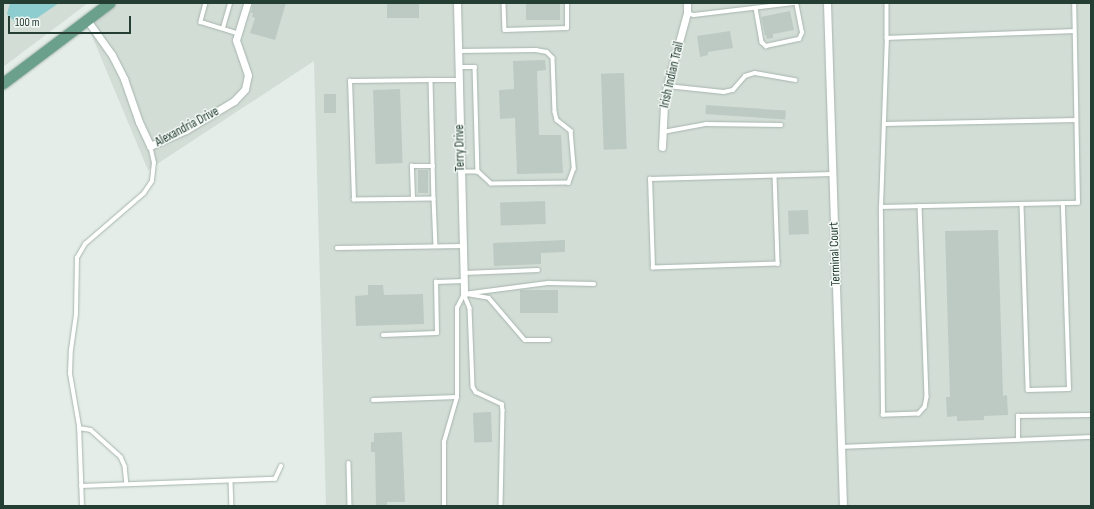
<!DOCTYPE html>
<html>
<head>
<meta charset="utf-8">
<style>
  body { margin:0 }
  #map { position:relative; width:1094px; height:509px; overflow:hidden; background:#e4ede8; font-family:"Sofia Sans Condensed",sans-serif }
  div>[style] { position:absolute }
  .built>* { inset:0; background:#d2ddd6 }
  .water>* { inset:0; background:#8ecdcf }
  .building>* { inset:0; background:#bccac3; transform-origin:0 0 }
  .roads { filter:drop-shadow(0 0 1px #a7b5ae) drop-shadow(0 0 1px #a7b5ae) }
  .lane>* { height:3.5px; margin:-1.75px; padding:0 1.75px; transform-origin:1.75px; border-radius:1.75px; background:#fff }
  .street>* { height:7px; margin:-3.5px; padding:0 3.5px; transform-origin:3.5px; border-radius:3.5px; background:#fff }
  .primary>* { height:11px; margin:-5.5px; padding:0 5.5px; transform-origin:5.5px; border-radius:5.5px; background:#6aa08c }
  span { translate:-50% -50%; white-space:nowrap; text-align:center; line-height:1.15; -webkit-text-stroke:3px #f4f9f6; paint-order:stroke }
  .street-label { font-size:13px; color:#243e34 }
  .frame { position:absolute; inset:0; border:4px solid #243e34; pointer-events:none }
  .scale { position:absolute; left:8px; top:16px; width:123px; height:18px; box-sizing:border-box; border:2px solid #243e34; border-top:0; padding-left:5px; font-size:12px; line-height:14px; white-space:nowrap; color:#243e34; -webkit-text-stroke:3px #f4f9f6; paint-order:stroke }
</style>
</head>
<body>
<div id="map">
  <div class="built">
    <div style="clip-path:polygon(3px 3px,88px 3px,3px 67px)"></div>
    <div style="clip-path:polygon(114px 3px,1091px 3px,1091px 506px,326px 506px,314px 61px,148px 170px,87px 24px)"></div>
  </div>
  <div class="water">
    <div style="clip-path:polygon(10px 3px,59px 3px,37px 18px,15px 22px,7px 14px)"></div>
  </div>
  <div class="building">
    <div style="clip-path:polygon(253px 3px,286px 3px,275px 40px,250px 33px,255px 18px,252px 17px,253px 13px,251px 13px)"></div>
    <div style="left:387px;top:3px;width:32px;height:15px"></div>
    <div style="left:526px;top:3px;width:34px;height:17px"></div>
    <div style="clip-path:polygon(790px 11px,794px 30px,773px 34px,773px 38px,767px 39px,766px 35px,765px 35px,761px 17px)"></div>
    <div style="clip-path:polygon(730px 31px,733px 48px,708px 52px,708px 55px,700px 57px,697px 36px)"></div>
    <div style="clip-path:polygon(545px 60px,546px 70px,537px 71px,539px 135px,561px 135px,563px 173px,517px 174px,515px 118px,500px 119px,499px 90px,514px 89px,513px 61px)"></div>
    <div style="left:624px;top:73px;width:76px;height:23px;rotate:88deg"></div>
    <div style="left:400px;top:89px;width:74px;height:27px;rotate:88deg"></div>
    <div style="left:336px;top:94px;width:19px;height:12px;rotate:90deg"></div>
    <div style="left:706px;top:105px;width:80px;height:9px;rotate:4deg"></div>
    <div style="left:418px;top:170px;width:10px;height:23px"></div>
    <div style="left:545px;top:201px;width:23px;height:45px;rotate:88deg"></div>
    <div style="left:808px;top:210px;width:24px;height:20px;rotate:88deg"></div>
    <div style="clip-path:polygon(998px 230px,1003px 396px,1007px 395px,1008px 415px,984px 416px,984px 420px,957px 421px,957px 416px,947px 417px,946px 397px,950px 397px,945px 231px)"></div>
    <div style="clip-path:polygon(565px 240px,565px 252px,541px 253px,541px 264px,494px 266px,493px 243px)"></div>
    <div style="clip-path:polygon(368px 285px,383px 285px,384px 295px,423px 294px,424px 324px,356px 326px,355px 296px,368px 295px)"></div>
    <div style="left:558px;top:290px;width:23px;height:38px;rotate:90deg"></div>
    <div style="left:491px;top:412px;width:30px;height:18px;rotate:88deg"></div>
    <div style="clip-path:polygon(402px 432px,405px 502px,387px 502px,387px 506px,376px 506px,375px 452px,371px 452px,371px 442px,374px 442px,374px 433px)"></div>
  </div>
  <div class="roads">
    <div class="lane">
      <div style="left:206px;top:3px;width:20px;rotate:105deg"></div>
      <div style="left:201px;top:22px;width:39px;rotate:17deg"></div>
      <div style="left:504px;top:3px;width:27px;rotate:88deg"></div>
      <div style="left:505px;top:30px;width:62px;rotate:-1.8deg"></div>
      <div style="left:567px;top:28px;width:25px;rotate:-90deg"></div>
      <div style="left:887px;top:3px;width:35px;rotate:90deg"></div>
      <div style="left:756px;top:8px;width:35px;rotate:80deg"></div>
      <div style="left:762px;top:42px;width:6px;rotate:45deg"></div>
      <div style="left:766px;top:46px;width:34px;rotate:-12deg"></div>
      <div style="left:799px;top:39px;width:7px;rotate:-63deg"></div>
      <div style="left:802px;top:33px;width:31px;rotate:-101deg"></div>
      <div style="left:687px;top:13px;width:7px;rotate:16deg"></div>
      <div style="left:694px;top:15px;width:102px;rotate:-6.8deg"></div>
      <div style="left:223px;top:28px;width:26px;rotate:-74deg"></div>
      <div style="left:458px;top:51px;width:78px;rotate:-0.7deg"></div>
      <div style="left:536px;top:50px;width:11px;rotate:10deg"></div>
      <div style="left:547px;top:52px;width:8px;rotate:45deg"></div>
      <div style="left:553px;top:58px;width:54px;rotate:87.9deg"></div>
      <div style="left:555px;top:112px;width:8px;rotate:76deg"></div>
      <div style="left:557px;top:120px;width:18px;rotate:38deg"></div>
      <div style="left:571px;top:131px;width:38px;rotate:85deg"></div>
      <div style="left:574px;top:169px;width:15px;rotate:110deg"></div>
      <div style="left:569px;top:183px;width:78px;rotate:179.3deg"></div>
      <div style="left:491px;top:184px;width:18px;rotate:-137deg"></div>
      <div style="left:458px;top:67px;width:17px"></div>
      <div style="left:475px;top:67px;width:105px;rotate:88.4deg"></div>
      <div style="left:478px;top:172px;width:17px;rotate:180deg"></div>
      <div style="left:431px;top:80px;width:119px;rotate:88.6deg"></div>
      <div style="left:434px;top:199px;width:80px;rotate:179.3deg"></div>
      <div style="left:354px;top:200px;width:119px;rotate:-91.9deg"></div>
      <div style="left:350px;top:81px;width:81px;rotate:-0.7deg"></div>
      <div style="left:431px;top:80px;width:28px"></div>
      <div style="left:667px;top:86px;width:57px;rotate:6deg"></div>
      <div style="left:724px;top:92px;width:9px;rotate:-13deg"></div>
      <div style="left:733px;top:90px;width:18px;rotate:-49deg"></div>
      <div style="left:745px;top:76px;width:10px;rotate:-17deg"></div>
      <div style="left:755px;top:73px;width:41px;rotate:9.9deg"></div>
      <div style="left:884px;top:124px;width:192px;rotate:-1.2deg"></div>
      <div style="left:663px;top:132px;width:44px;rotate:-10.5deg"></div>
      <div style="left:706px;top:124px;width:75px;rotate:0.8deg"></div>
      <div style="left:775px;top:176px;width:88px;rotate:88deg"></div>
      <div style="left:778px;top:264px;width:125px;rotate:178.2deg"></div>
      <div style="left:653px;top:268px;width:89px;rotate:-91.9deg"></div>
      <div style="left:650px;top:179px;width:182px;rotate:-1.6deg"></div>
      <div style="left:413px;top:199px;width:33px;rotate:-92deg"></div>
      <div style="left:412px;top:166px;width:21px"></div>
      <div style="left:434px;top:199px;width:47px;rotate:87.6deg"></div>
      <div style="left:1022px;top:205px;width:185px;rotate:88.1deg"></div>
      <div style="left:1028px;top:390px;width:41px;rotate:-1.4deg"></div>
      <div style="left:1069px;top:389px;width:185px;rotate:-91.9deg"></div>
      <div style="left:920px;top:206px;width:191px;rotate:87.9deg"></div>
      <div style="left:927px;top:397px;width:10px;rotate:101deg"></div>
      <div style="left:925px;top:407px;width:9px;rotate:131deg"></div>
      <div style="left:919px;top:414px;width:36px;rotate:178deg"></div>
      <div style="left:883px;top:415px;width:208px;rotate:-90.6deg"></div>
      <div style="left:881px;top:207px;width:169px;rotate:-88deg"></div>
      <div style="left:887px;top:38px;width:187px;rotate:-2.1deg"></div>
      <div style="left:881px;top:207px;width:197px;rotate:-1.2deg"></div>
      <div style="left:1078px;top:203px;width:200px;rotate:-91.1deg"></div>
      <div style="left:337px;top:248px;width:126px;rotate:-0.9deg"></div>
      <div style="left:464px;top:273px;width:74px;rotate:-2.3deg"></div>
      <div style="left:464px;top:294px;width:15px;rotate:67deg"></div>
      <div style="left:470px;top:308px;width:79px;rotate:87.8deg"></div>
      <div style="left:473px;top:387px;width:6px;rotate:59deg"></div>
      <div style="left:476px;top:392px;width:29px;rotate:25deg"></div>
      <div style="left:502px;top:404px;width:6px;rotate:81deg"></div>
      <div style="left:503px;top:410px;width:96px;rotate:91.2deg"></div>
      <div style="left:464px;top:294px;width:86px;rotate:-7.4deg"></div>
      <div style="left:549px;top:283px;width:45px;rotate:1.3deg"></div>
      <div style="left:467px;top:294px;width:22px;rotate:10deg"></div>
      <div style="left:489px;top:298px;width:55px;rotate:49.4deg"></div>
      <div style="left:525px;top:340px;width:24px"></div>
      <div style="left:383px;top:335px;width:54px;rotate:-2.1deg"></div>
      <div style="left:437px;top:333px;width:51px;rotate:-91.1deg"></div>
      <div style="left:436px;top:282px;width:28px;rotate:-2deg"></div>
      <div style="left:373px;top:400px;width:84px;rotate:-2deg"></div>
      <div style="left:457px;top:397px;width:89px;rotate:-90deg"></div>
      <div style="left:457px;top:308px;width:16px;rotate:-63deg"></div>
      <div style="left:79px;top:428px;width:12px;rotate:9deg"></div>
      <div style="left:91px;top:430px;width:40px;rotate:42deg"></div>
      <div style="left:121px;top:457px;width:10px;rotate:66deg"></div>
      <div style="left:125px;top:466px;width:18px;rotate:84deg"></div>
      <div style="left:1018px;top:440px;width:24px;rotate:-90deg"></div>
      <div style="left:1018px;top:416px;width:73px;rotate:-0.8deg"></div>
      <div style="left:841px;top:447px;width:250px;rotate:-2.3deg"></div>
      <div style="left:349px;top:463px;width:43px;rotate:88.7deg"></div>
      <div style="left:231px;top:481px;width:25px;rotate:88deg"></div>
      <div style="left:81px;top:486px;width:194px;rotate:-2.1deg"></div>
      <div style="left:275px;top:479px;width:14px;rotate:-65deg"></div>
      <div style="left:82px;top:506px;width:80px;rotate:-92.1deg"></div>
      <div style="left:79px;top:426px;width:53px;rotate:-99.8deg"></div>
      <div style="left:70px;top:374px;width:24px;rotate:-88deg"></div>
      <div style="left:71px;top:350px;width:36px;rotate:-82deg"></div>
      <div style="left:76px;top:314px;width:56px;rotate:-89deg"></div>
      <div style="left:77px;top:258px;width:16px;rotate:-60deg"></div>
      <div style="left:85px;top:244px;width:78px;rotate:-40.8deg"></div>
      <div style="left:144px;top:193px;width:14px;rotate:-56deg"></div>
      <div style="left:152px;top:181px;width:18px;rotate:-84deg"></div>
      <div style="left:154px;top:163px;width:17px;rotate:-103deg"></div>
      <div style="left:444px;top:506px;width:64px;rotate:-90deg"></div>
      <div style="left:444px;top:442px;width:47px;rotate:-73.9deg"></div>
    </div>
    <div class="street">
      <div style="left:457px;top:3px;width:291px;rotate:88.6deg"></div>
      <div style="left:827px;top:3px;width:503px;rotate:88.18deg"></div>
      <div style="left:87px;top:20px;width:43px;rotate:54.5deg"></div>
      <div style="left:112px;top:55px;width:27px;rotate:63deg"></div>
      <div style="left:124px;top:79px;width:46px;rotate:70.8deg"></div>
      <div style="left:139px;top:122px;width:26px;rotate:65deg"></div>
      <div style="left:150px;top:146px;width:39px;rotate:-24deg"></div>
      <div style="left:186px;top:130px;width:56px;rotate:-31.1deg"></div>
      <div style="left:234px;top:101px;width:16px;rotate:-47deg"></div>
      <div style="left:245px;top:89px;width:14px;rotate:-78deg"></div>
      <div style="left:248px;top:75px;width:37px;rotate:-109deg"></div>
      <div style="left:236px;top:40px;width:39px;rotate:-73deg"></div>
      <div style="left:662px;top:147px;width:43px;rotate:-87.3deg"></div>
      <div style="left:664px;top:104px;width:18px;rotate:-81deg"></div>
      <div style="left:667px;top:86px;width:76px;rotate:-74.7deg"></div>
      <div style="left:687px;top:13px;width:10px;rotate:-90deg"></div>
    </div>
    <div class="primary">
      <div style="left:3px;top:83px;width:133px;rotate:-37deg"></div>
    </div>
  </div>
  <div class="street-label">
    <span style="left:672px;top:75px;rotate:-77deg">Irish Indian Trail</span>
    <span style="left:187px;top:127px;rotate:-28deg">Alexandria Drive</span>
    <span style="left:460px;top:148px;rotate:-91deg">Terry Drive</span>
    <span style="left:835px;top:254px;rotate:-92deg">Terminal Court</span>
  </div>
  <div class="frame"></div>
  <div class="scale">100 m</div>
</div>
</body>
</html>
